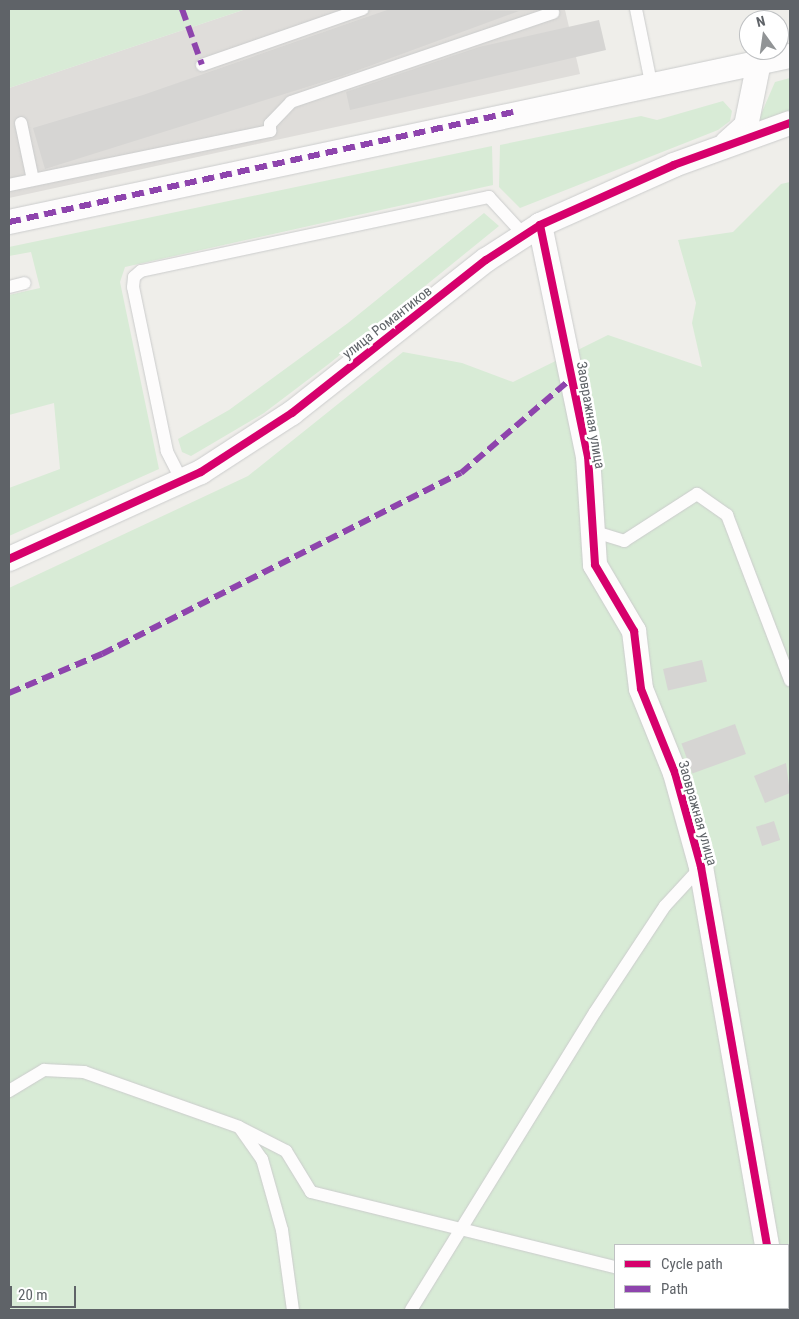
<!DOCTYPE html>
<html>
<head>
<meta charset="utf-8">
<style>
  body { margin:0 }
  #map { position:relative; width:799px; height:1319px; overflow:hidden; background:#efeeea; font-family:"Roboto Condensed",sans-serif }
  div>[style] { position:absolute }
  .industrial>* { inset:0; background:#dfddda }
  .green>* { inset:0; background:#d8ebd6 }
  .building>* { inset:0; background:#d6d5d3; transform-origin:0 0 }
  .roads { filter:drop-shadow(0 0 1px #cbcccc) drop-shadow(0 0 1px #cbcccc) }
  .lane>* { height:12px; margin:-6px; padding:0 6px; transform-origin:6px; border-radius:6px; background:#fdfcfc }
  .street>* { height:24px; margin:-12px; padding:0 12px; transform-origin:12px; border-radius:12px; background:#fdfcfc }
  .quiet>* { height:6px; margin-top:-3px; transform-origin:0; background:repeating-linear-gradient(90deg,#8e44ad 0 12px,transparent 0 18px) }
  .cycleway>* { height:8px; margin:-4px; padding:0 4px; transform-origin:4px; border-radius:4px; background:#d6006c }
  span { translate:-50% -50%; white-space:nowrap; text-align:center; line-height:1.15; -webkit-text-stroke:5px #fff; paint-order:stroke }
  .street-label { font-size:14px; color:#5f6368 }
  .frame { position:absolute; inset:0; border:10px solid #5f6368; pointer-events:none }
  .legend { position:absolute; left:614px; top:1244px; width:175px; height:65px; box-sizing:border-box; background:#fff; border:1px solid #bfc1c3; margin:0; padding:6px 9px; list-style:none; font-size:15px; color:#5f6368 }
  .legend li { display:flex; align-items:center; gap:10px; height:25px }
  .legend b { width:25px; border:1px solid #bfc1c3 }
  .north { position:absolute; left:739px; top:10px; width:50px; height:50px; box-sizing:border-box; background:#fff; border:1px solid #bfc1c3; border-radius:50%; rotate:346deg; font-size:14px; font-weight:700; line-height:20px; text-align:center; color:#5f6368 }
  .north::after { content:''; display:block; margin:auto; width:18px; height:22px; background:#919496; clip-path:polygon(50% 0,100% 100%,50% 72%,0 100%) }
  .scale { position:absolute; left:10px; top:1286px; width:66px; height:22px; box-sizing:border-box; border:2px solid #5f6368; border-top:0; padding-left:6px; font-size:15px; line-height:18px; white-space:nowrap; color:#5f6368; -webkit-text-stroke:4px #fff; paint-order:stroke }
</style>
</head>
<body>
<div id="map">
  <div class="industrial">
    <div style="clip-path:polygon(246px 9px,568px 9px,565px 10px,580px 74px,9px 198px,9px 88px)"></div>
  </div>
  <div class="green">
    <div style="clip-path:polygon(9px 9px,246px 9px,9px 88px)"></div>
    <div style="clip-path:polygon(790px 78px,790px 118px,772px 126px,759px 119px,775px 82px)"></div>
    <div style="clip-path:polygon(723px 101px,732px 111px,730px 121px,718px 130px,520px 208px,499px 187px,500px 145px,641px 116px,657px 120px)"></div>
    <div style="clip-path:polygon(492px 146px,493px 185px,125px 267px,120px 282px,159px 469px,9px 536px,9px 488px,60px 469px,54px 403px,9px 415px,9px 295px,40px 288px,31px 252px,9px 256px,9px 247px)"></div>
    <div style="clip-path:polygon(evenodd,790px 182px,790px 1310px,9px 1310px,9px 588px,248px 476px,403px 352px,462px 363px,513px 382px,608px 335px,702px 367px,692px 323px,696px 303px,678px 240px,733px 232px,781px 184px,790px 182px,615px 1245px,788px 1245px,788px 1308px,615px 1308px,615px 1245px)"></div>
    <div style="clip-path:polygon(484px 213px,499px 226px,330px 363px,264px 413px,191px 456px,182px 452px,178px 439px,229px 410px,348px 323px)"></div>
  </div>
  <div class="building">
    <div style="clip-path:polygon(390px 9px,519px 11px,342px 76px,45px 169px,33px 128px,143px 95px)"></div>
    <div style="clip-path:polygon(599px 20px,606px 50px,350px 110px,346px 92px,479px 47px)"></div>
    <div style="left:702px;top:660px;width:22px;height:40px;rotate:77deg"></div>
    <div style="left:735px;top:724px;width:32px;height:57px;rotate:70deg"></div>
    <div style="clip-path:polygon(786px 763px,790px 793px,765px 803px,754px 776px)"></div>
    <div style="left:774px;top:821px;width:20px;height:19px;rotate:72deg"></div>
  </div>
  <div class="roads">
    <div class="lane">
      <div style="left:636px;top:9px;width:76px;rotate:78.5deg"></div>
      <div style="left:202px;top:65px;width:170px;rotate:-19.2deg"></div>
      <div style="left:21px;top:123px;width:58px;rotate:78.1deg"></div>
      <div style="left:9px;top:185px;width:267px;rotate:-11.7deg"></div>
      <div style="left:270px;top:131px;width:7px;rotate:-90deg"></div>
      <div style="left:270px;top:124px;width:30px;rotate:-46deg"></div>
      <div style="left:291px;top:102px;width:277px;rotate:-18.8deg"></div>
      <div style="left:9px;top:287px;width:16px;rotate:-14deg"></div>
      <div style="left:182px;top:481px;width:34px;rotate:-117deg"></div>
      <div style="left:167px;top:451px;width:167px;rotate:-101.7deg"></div>
      <div style="left:133px;top:287px;width:10px;rotate:-84deg"></div>
      <div style="left:134px;top:277px;width:9px;rotate:-41deg"></div>
      <div style="left:141px;top:271px;width:356px;rotate:-12deg"></div>
      <div style="left:489px;top:197px;width:52px;rotate:47.4deg"></div>
      <div style="left:592px;top:531px;width:34px;rotate:17deg"></div>
      <div style="left:624px;top:541px;width:87px;rotate:-32.8deg"></div>
      <div style="left:697px;top:494px;width:37px;rotate:35deg"></div>
      <div style="left:727px;top:515px;width:177px;rotate:69.1deg"></div>
      <div style="left:9px;top:1091px;width:41px;rotate:-31deg"></div>
      <div style="left:44px;top:1070px;width:40px;rotate:2.9deg"></div>
      <div style="left:84px;top:1072px;width:164px;rotate:19.5deg"></div>
      <div style="left:239px;top:1127px;width:53px;rotate:27.1deg"></div>
      <div style="left:286px;top:1151px;width:48px;rotate:58.6deg"></div>
      <div style="left:311px;top:1192px;width:313px;rotate:13.9deg"></div>
      <div style="left:240px;top:1128px;width:38px;rotate:55deg"></div>
      <div style="left:262px;top:1159px;width:74px;rotate:74.3deg"></div>
      <div style="left:282px;top:1230px;width:81px;rotate:82.2deg"></div>
      <div style="left:670px;top:1308px;width:4px;rotate:34deg"></div>
      <div style="left:411px;top:1310px;width:350px;rotate:-58.3deg"></div>
      <div style="left:595px;top:1012px;width:127px;rotate:-56.6deg"></div>
      <div style="left:665px;top:906px;width:53px;rotate:-47.3deg"></div>
    </div>
    <div class="street">
      <div style="left:727px;top:143px;width:25px;rotate:-42deg"></div>
      <div style="left:746px;top:126px;width:65px;rotate:-78.5deg"></div>
      <div style="left:9px;top:222px;width:798px;rotate:-12deg"></div>
      <div style="left:540px;top:225px;width:236px;rotate:78.3deg"></div>
      <div style="left:588px;top:456px;width:109px;rotate:86.3deg"></div>
      <div style="left:595px;top:565px;width:77px;rotate:59.4deg"></div>
      <div style="left:634px;top:631px;width:58px;rotate:83.1deg"></div>
      <div style="left:641px;top:689px;width:91px;rotate:68deg"></div>
      <div style="left:675px;top:773px;width:98px;rotate:74.5deg"></div>
      <div style="left:701px;top:867px;width:384px;rotate:80.1deg"></div>
      <div style="left:9px;top:559px;width:211px;rotate:-24.4deg"></div>
      <div style="left:201px;top:472px;width:108px;rotate:-33deg"></div>
      <div style="left:292px;top:413px;width:247px;rotate:-38.3deg"></div>
      <div style="left:486px;top:260px;width:64px;rotate:-32.9deg"></div>
      <div style="left:540px;top:225px;width:147px;rotate:-24.1deg"></div>
      <div style="left:674px;top:165px;width:123px;rotate:-19.9deg"></div>
      <div style="left:784px;top:1308px;width:2px;rotate:63deg"></div>
    </div>
  </div>
  <div class="quiet">
    <div style="left:182px;top:9px;width:59px;rotate:70.3deg"></div>
    <div style="left:9px;top:222px;width:521px;rotate:-12.3deg"></div>
    <div style="left:9px;top:693px;width:101px;rotate:-22.8deg"></div>
    <div style="left:102px;top:654px;width:402px;rotate:-26.8deg"></div>
    <div style="left:461px;top:473px;width:148px;rotate:-40.6deg"></div>
  </div>
  <div class="cycleway">
    <div style="left:540px;top:225px;width:236px;rotate:78.3deg"></div>
    <div style="left:588px;top:456px;width:109px;rotate:86.3deg"></div>
    <div style="left:595px;top:565px;width:77px;rotate:59.4deg"></div>
    <div style="left:634px;top:631px;width:58px;rotate:83.1deg"></div>
    <div style="left:641px;top:689px;width:91px;rotate:68deg"></div>
    <div style="left:675px;top:773px;width:98px;rotate:74.5deg"></div>
    <div style="left:701px;top:867px;width:384px;rotate:80.1deg"></div>
    <div style="left:9px;top:559px;width:211px;rotate:-24.4deg"></div>
    <div style="left:201px;top:472px;width:108px;rotate:-33deg"></div>
    <div style="left:292px;top:413px;width:247px;rotate:-38.3deg"></div>
    <div style="left:486px;top:260px;width:64px;rotate:-32.9deg"></div>
    <div style="left:540px;top:225px;width:147px;rotate:-24.1deg"></div>
    <div style="left:674px;top:165px;width:123px;rotate:-19.9deg"></div>
  </div>
  <div class="street-label">
    <span style="left:387px;top:322px;rotate:-38deg">улица Романтиков</span>
    <span style="left:591px;top:415px;rotate:80deg">Заовражная улица</span>
    <span style="left:698px;top:813px;rotate:74deg">Заовражная улица</span>
  </div>
  <div class="frame"></div>
  <ul class="legend">
  <li><b style="height:6px;background:#d6006c"></b>Cycle path</li>
  <li><b style="height:6px;background:#8e44ad"></b>Path</li>
  </ul>
  <div class="north">N</div>
  <div class="scale">20 m</div>
</div>
</body>
</html>
